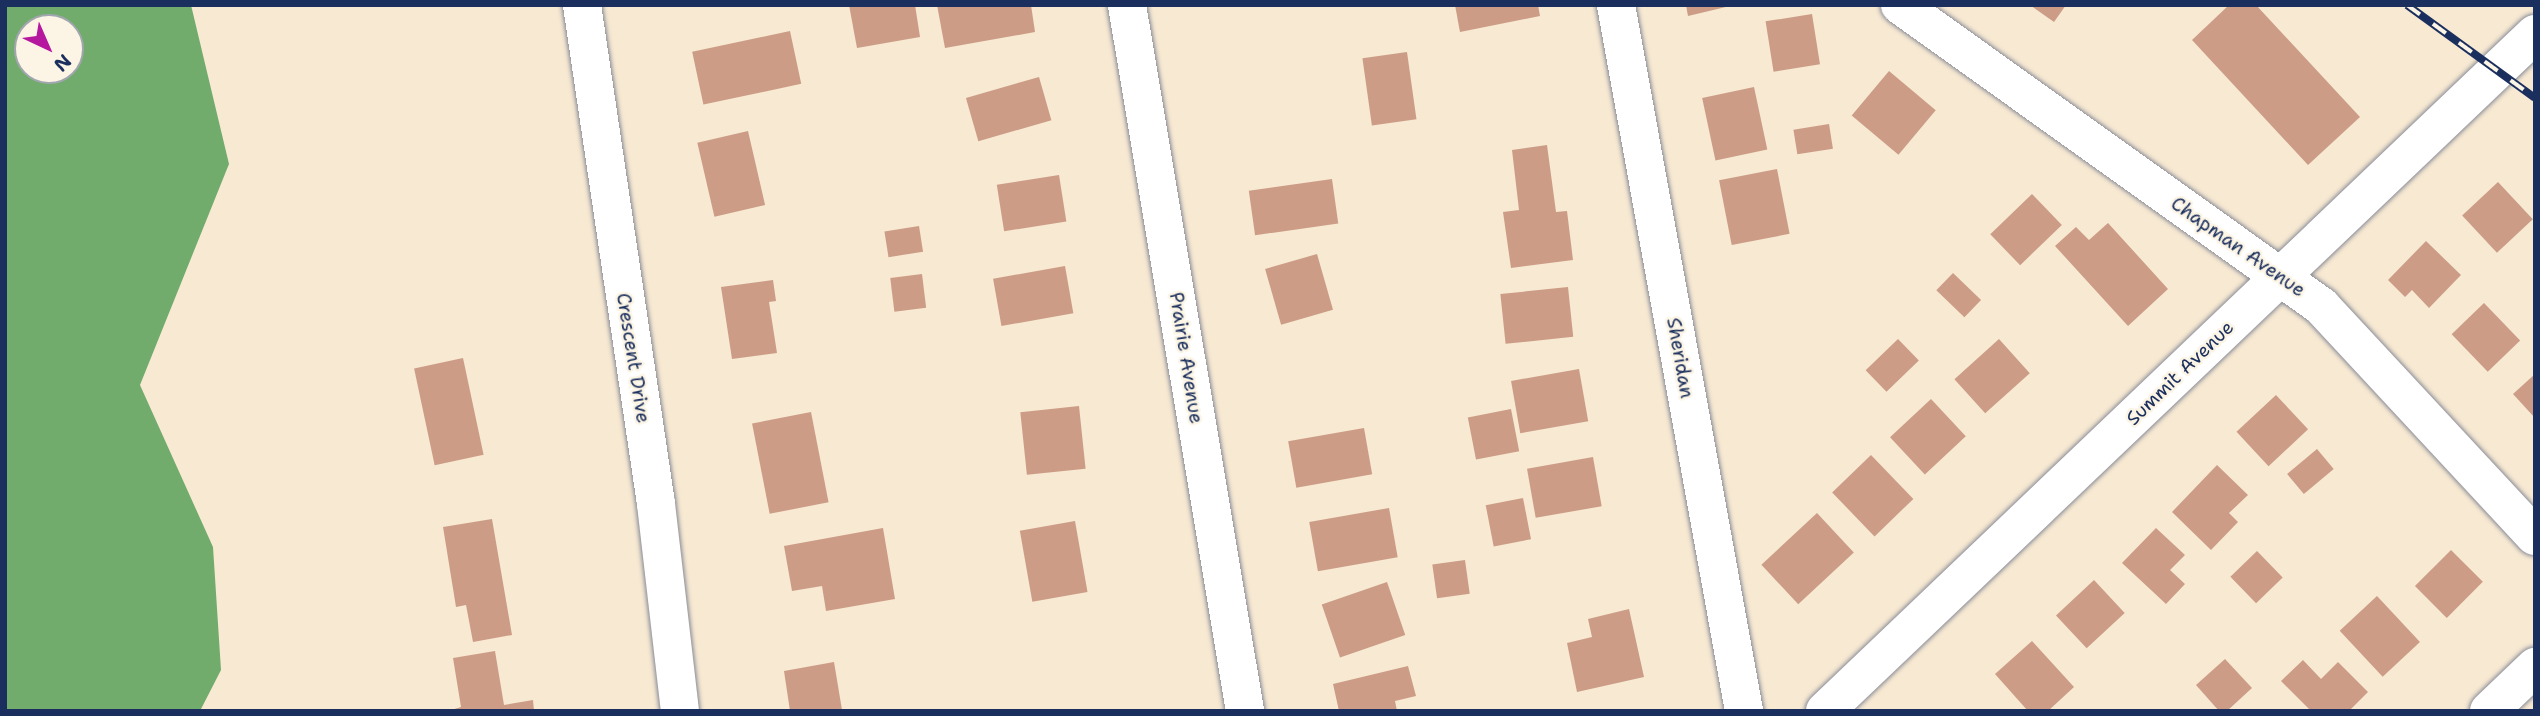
<!DOCTYPE html>
<html>
<head>
<meta charset="utf-8">
<style>
  body { margin:0 }
  #map { position:relative; width:2540px; height:716px; overflow:hidden; background:#f7e9d2; font-family:"Shantell Sans",sans-serif }
  div>[style] { position:absolute }
  .forest>* { inset:0; background:#71ac6d }
  .building>* { inset:0; background:#cc9c86; transform-origin:0 0 }
  .roads { filter:drop-shadow(0 0 2px #898c98) drop-shadow(0 0 2px #898c98) }
  .minor>* { height:38px; margin:-19px; padding:0 19px; transform-origin:19px; border-radius:19px; background:#fff }
  .major>* { height:38px; margin:-19px; padding:0 19px; transform-origin:19px; border-radius:19px; background:#fff }
  .rail>* { height:8px; margin-top:-4px; transform-origin:0; background:repeating-linear-gradient(90deg,#fcf5e5 0 16px,#1b2f5e 0 32px); box-sizing:border-box; border-block:2px solid #1b2f5e }
  span { translate:-50% -50%; white-space:nowrap; text-align:center; line-height:1.15; -webkit-text-stroke:5px #fcf5e5; paint-order:stroke }
  .street-label { font-size:19px; color:#1b2f5e }
  .frame { position:absolute; inset:0; border:7px solid #1b2f5e; pointer-events:none }
  .north { position:absolute; left:14px; top:14px; width:70px; height:70px; box-sizing:border-box; background:#fcf5e5; border:2px solid #a2a6af; border-radius:50%; rotate:136deg; font-size:19px; font-weight:700; line-height:28px; text-align:center; color:#1b2f5e }
  .north::after { content:''; display:block; margin:auto; width:24px; height:32px; background:#b5179e; clip-path:polygon(50% 0,100% 100%,50% 72%,0 100%) }
</style>
</head>
<body>
<div id="map">
  <div class="forest">
    <div style="clip-path:polygon(evenodd,5px 5px,191px 5px,229px 164px,140px 385px,213px 547px,221px 670px,200px 711px,5px 711px,5px 5px,28px 28px,70px 28px,70px 70px,28px 70px,28px 28px)"></div>
  </div>
  <div class="building">
    <div style="clip-path:polygon(849px 5px,915px 5px,920px 37px,857px 48px)"></div>
    <div style="clip-path:polygon(937px 5px,1031px 5px,1035px 32px,945px 48px)"></div>
    <div style="clip-path:polygon(1455px 5px,1538px 5px,1540px 16px,1460px 32px)"></div>
    <div style="clip-path:polygon(1686px 5px,1729px 5px,1730px 6px,1688px 16px)"></div>
    <div style="clip-path:polygon(2030px 5px,2066px 5px,2054px 22px)"></div>
    <div style="clip-path:polygon(2229px 5px,2256px 5px,2360px 117px,2308px 165px,2192px 40px)"></div>
    <div style="left:1812px;top:14px;width:51px;height:47px;rotate:81deg"></div>
    <div style="left:790px;top:31px;width:54px;height:100px;rotate:78deg"></div>
    <div style="left:1407px;top:52px;width:68px;height:45px;rotate:82deg"></div>
    <div style="left:1889px;top:71px;width:61px;height:58px;rotate:40deg"></div>
    <div style="left:1039px;top:77px;width:45px;height:76px;rotate:74deg"></div>
    <div style="left:1754px;top:87px;width:64px;height:53px;rotate:78deg"></div>
    <div style="left:1829px;top:124px;width:25px;height:36px;rotate:81deg"></div>
    <div style="left:748px;top:131px;width:76px;height:52px;rotate:77deg"></div>
    <div style="clip-path:polygon(1547px 145px,1556px 212px,1567px 211px,1573px 260px,1511px 268px,1503px 212px,1519px 210px,1512px 150px)"></div>
    <div style="left:1777px;top:169px;width:66px;height:59px;rotate:79deg"></div>
    <div style="left:1059px;top:175px;width:47px;height:63px;rotate:81deg"></div>
    <div style="left:1332px;top:179px;width:45px;height:84px;rotate:82deg"></div>
    <div style="left:2498px;top:182px;width:51px;height:49px;rotate:47deg"></div>
    <div style="left:2032px;top:194px;width:43px;height:58px;rotate:46deg"></div>
    <div style="clip-path:polygon(2108px 223px,2168px 289px,2128px 326px,2055px 246px,2076px 227px,2089px 240px)"></div>
    <div style="left:919px;top:226px;width:26px;height:35px;rotate:81deg"></div>
    <div style="clip-path:polygon(2426px 241px,2461px 275px,2429px 308px,2412px 290px,2405px 297px,2388px 280px)"></div>
    <div style="left:1317px;top:254px;width:58px;height:54px;rotate:74deg"></div>
    <div style="left:1065px;top:266px;width:48px;height:73px;rotate:80deg"></div>
    <div style="left:1953px;top:273px;width:39px;height:24px;rotate:44deg"></div>
    <div style="left:922px;top:274px;width:34px;height:32px;rotate:83deg"></div>
    <div style="clip-path:polygon(773px 280px,776px 301px,769px 302px,777px 353px,732px 359px,721px 287px)"></div>
    <div style="left:1568px;top:287px;width:50px;height:68px;rotate:84deg"></div>
    <div style="left:2484px;top:303px;width:52px;height:45px;rotate:46deg"></div>
    <div style="left:1898px;top:339px;width:30px;height:45px;rotate:46deg"></div>
    <div style="left:1999px;top:339px;width:46px;height:60px;rotate:48deg"></div>
    <div style="left:463px;top:358px;width:99px;height:50px;rotate:78deg"></div>
    <div style="left:1579px;top:369px;width:53px;height:69px;rotate:80deg"></div>
    <div style="clip-path:polygon(2535px 374px,2535px 418px,2513px 394px)"></div>
    <div style="left:2276px;top:395px;width:47px;height:54px;rotate:47deg"></div>
    <div style="left:1931px;top:399px;width:51px;height:56px;rotate:47deg"></div>
    <div style="left:1079px;top:406px;width:63px;height:59px;rotate:84deg"></div>
    <div style="left:1511px;top:409px;width:43px;height:44px;rotate:79deg"></div>
    <div style="left:811px;top:412px;width:92px;height:60px;rotate:79deg"></div>
    <div style="left:1364px;top:428px;width:47px;height:77px;rotate:80deg"></div>
    <div style="left:2317px;top:449px;width:26px;height:39px;rotate:50deg"></div>
    <div style="left:1871px;top:455px;width:61px;height:54px;rotate:46deg"></div>
    <div style="left:1593px;top:457px;width:50px;height:67px;rotate:80deg"></div>
    <div style="clip-path:polygon(2217px 465px,2248px 495px,2229px 513px,2238px 522px,2211px 550px,2172px 512px)"></div>
    <div style="left:1523px;top:498px;width:42px;height:38px;rotate:79deg"></div>
    <div style="left:1389px;top:508px;width:50px;height:81px;rotate:80deg"></div>
    <div style="left:1817px;top:513px;width:54px;height:76px;rotate:47deg"></div>
    <div style="clip-path:polygon(492px 519px,512px 635px,473px 642px,466px 605px,456px 607px,443px 527px)"></div>
    <div style="left:1075px;top:521px;width:72px;height:56px;rotate:80deg"></div>
    <div style="clip-path:polygon(883px 528px,895px 599px,826px 611px,822px 586px,792px 591px,784px 546px)"></div>
    <div style="clip-path:polygon(2156px 528px,2185px 555px,2170px 570px,2185px 584px,2166px 604px,2122px 563px)"></div>
    <div style="left:2451px;top:550px;width:45px;height:51px;rotate:45deg"></div>
    <div style="left:2257px;top:551px;width:37px;height:37px;rotate:46deg"></div>
    <div style="left:1465px;top:560px;width:34px;height:33px;rotate:82deg"></div>
    <div style="left:2094px;top:580px;width:45px;height:52px;rotate:47deg"></div>
    <div style="left:1387px;top:582px;width:56px;height:69px;rotate:71deg"></div>
    <div style="left:2377px;top:596px;width:63px;height:51px;rotate:47deg"></div>
    <div style="clip-path:polygon(1629px 609px,1644px 677px,1577px 692px,1567px 643px,1592px 637px,1588px 619px)"></div>
    <div style="clip-path:polygon(2032px 641px,2074px 687px,2048px 711px,2028px 711px,1995px 674px)"></div>
    <div style="clip-path:polygon(495px 651px,504px 705px,533px 700px,534px 711px,448px 711px,461px 707px,453px 658px)"></div>
    <div style="clip-path:polygon(2225px 659px,2252px 688px,2227px 711px,2219px 711px,2196px 685px)"></div>
    <div style="clip-path:polygon(2303px 660px,2321px 679px,2338px 662px,2368px 692px,2349px 711px,2311px 711px,2281px 681px)"></div>
    <div style="clip-path:polygon(834px 662px,842px 710px,790px 711px,784px 671px)"></div>
    <div style="clip-path:polygon(1408px 666px,1416px 696px,1395px 701px,1397px 711px,1339px 711px,1333px 684px)"></div>
  </div>
  <div class="roads">
    <div class="minor">
      <div style="left:582px;top:5px;width:504px;rotate:81.56deg"></div>
      <div style="left:656px;top:504px;width:208px;rotate:83.4deg"></div>
      <div style="left:1616px;top:5px;width:718px;rotate:79.72deg"></div>
      <div style="left:1900px;top:5px;width:518px;rotate:35.56deg"></div>
      <div style="left:2321px;top:306px;width:314px;rotate:47.1deg"></div>
      <div style="left:1825px;top:711px;width:981px;rotate:-43.64deg"></div>
      <div style="left:2489px;top:711px;width:64px;rotate:-43.7deg"></div>
    </div>
    <div class="major">
      <div style="left:1127px;top:5px;width:716px;rotate:80.51deg"></div>
    </div>
  </div>
  <div class="rail">
    <div style="left:2407px;top:5px;width:158px;rotate:36deg"></div>
  </div>
  <div class="street-label">
    <span style="left:2238px;top:247px;rotate:35deg">Chapman Avenue</span>
    <span style="left:633px;top:358px;rotate:81deg">Crescent Drive</span>
    <span style="left:1186px;top:358px;rotate:81deg">Prairie Avenue</span>
    <span style="left:1680px;top:358px;rotate:80deg">Sheridan</span>
    <span style="left:2180px;top:373px;rotate:-44deg">Summit Avenue</span>
  </div>
  <div class="frame"></div>
  <div class="north">N</div>
</div>
</body>
</html>
